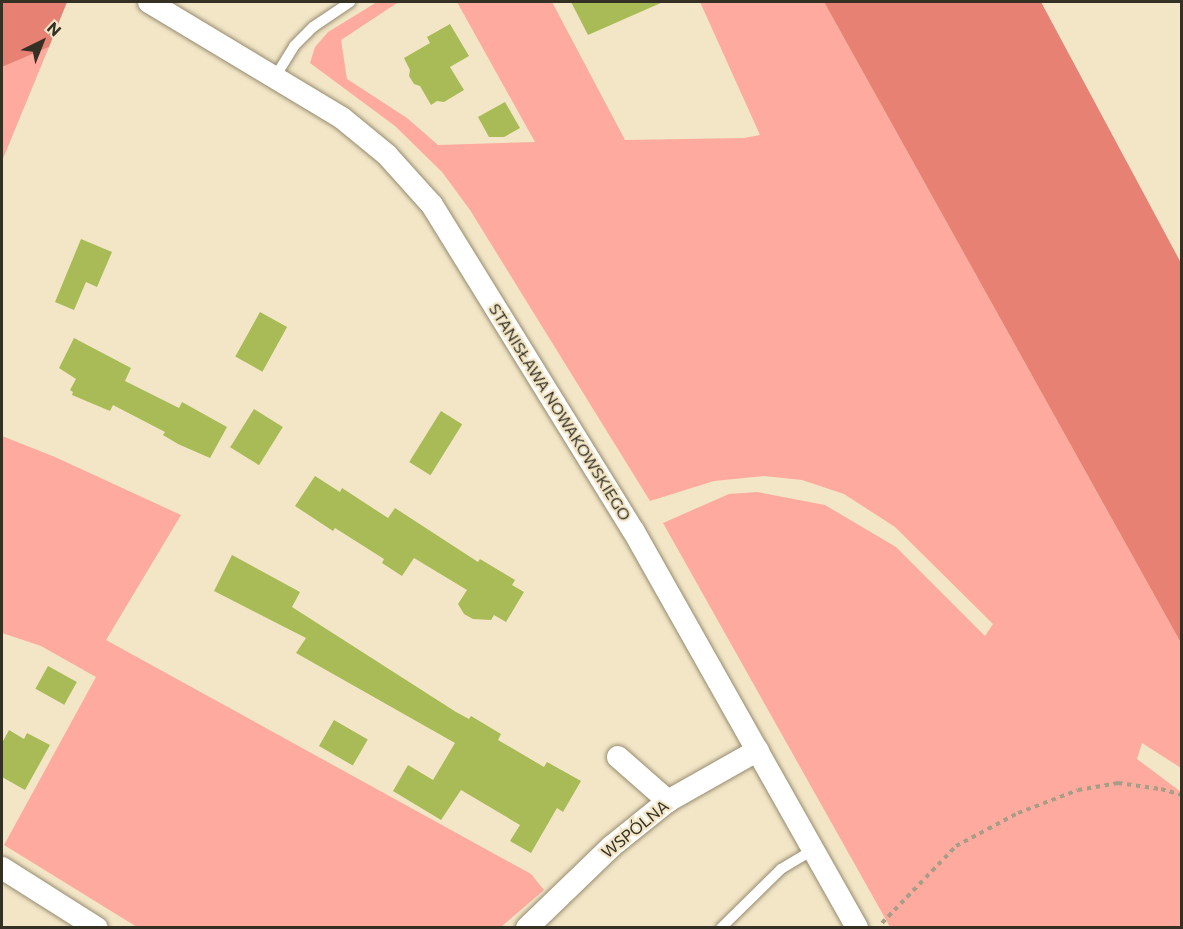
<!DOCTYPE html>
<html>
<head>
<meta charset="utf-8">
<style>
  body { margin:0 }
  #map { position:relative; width:1183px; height:929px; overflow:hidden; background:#f2e6c7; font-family:Commissioner,sans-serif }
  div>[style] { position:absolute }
  .green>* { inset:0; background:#feaa9e }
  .forest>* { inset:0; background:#e78174 }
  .building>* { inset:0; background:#a8bb57; transform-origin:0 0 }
  .path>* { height:4px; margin-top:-2px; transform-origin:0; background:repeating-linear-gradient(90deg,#a79e87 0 4.5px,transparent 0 9px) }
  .roads { filter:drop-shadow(0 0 2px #968a6e) drop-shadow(0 0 2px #968a6e) }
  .lane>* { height:10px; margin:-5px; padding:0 5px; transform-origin:5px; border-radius:5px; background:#fff }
  .street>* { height:22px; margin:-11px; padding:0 11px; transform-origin:11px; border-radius:11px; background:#fff }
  span { translate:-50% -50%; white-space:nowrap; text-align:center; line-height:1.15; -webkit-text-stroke:4.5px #f2e6c7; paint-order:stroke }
  .street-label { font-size:16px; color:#353024 }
  .frame { position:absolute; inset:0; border:3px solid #353024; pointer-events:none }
  .north { position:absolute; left:12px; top:12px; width:60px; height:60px; -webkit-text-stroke:4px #f2e6c7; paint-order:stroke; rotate:43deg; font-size:16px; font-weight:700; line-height:24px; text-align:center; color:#353024 }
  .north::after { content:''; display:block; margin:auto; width:21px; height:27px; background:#353024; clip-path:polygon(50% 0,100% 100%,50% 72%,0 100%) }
</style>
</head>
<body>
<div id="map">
  <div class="green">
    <div style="clip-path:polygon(377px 2px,397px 3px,341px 40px,347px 79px,407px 118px,438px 145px,535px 142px,457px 2px,552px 2px,625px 140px,744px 138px,760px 135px,700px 2px,824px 2px,1181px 643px,1181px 768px,1142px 743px,1137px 759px,1181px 792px,1181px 927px,890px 927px,663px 523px,729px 494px,757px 492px,825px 505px,896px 547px,985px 636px,993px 624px,895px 527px,844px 494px,802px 480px,764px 476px,714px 481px,650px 501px,470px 210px,442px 172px,395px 126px,310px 63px,315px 47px,328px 32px)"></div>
    <div style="clip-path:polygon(49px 47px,2px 161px,2px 67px)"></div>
    <div style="clip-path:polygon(2px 436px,55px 457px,181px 515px,106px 640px,531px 874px,544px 890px,501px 927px,137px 927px,4px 845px,96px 677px,41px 646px,2px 633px)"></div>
  </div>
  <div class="forest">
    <div style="clip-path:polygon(2px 2px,67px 2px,49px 47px,2px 67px)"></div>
    <div style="clip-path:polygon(824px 2px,1041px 2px,1181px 263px,1181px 643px)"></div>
  </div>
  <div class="building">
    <div style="clip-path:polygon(571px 2px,663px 2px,588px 35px)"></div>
    <div style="clip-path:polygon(450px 24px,469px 56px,450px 67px,464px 90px,444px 102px,437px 101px,431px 105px,420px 86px,414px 84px,409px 76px,410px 70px,404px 58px,430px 43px,427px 37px)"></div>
    <div style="clip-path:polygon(505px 102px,520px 128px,504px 137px,489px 137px,478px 117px)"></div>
    <div style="clip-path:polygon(81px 239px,112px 252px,97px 287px,86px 282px,74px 310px,55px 302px)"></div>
    <div style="left:260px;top:312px;width:31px;height:51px;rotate:29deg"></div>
    <div style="clip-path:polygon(74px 338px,131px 368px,125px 381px,179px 408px,182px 402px,227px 427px,210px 458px,178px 444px,163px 435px,165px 432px,113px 405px,110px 411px,72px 395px,73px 392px,70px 390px,76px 379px,59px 368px)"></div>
    <div style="left:254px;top:409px;width:34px;height:45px;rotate:32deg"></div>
    <div style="left:441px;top:411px;width:25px;height:60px;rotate:32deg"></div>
    <div style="clip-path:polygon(315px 476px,340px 492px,342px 488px,388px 518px,395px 508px,478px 562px,480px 559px,515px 580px,512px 585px,524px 592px,506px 622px,494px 615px,491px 620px,473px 619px,464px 614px,458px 604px,467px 590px,414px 558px,402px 576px,382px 563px,384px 559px,335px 528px,333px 531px,295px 506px)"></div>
    <div style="clip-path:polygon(232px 555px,300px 592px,292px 607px,456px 712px,469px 719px,471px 716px,501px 734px,498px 740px,544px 767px,547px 762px,581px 781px,563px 812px,557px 808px,531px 853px,510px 841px,520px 825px,461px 790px,441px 820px,393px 791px,408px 765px,433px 780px,455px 743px,296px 653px,306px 638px,214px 591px)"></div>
    <div style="left:48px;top:666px;width:33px;height:26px;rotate:29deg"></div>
    <div style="left:334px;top:720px;width:39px;height:30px;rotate:30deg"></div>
    <div style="clip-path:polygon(9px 730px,24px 739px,27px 733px,50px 745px,25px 790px,2px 777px,2px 743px)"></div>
  </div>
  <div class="path">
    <div style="left:882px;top:923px;width:107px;rotate:-46.1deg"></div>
    <div style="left:956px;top:846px;width:70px;rotate:-28deg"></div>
    <div style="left:1018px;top:813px;width:64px;rotate:-21deg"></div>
    <div style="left:1078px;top:790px;width:41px;rotate:-9.9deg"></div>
    <div style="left:1118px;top:783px;width:43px;rotate:7.9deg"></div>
    <div style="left:1161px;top:789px;width:22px;rotate:16deg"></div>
  </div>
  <div class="roads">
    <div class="lane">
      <div style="left:275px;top:77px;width:36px;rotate:-58deg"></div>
      <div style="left:294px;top:46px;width:27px;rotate:-45deg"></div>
      <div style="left:313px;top:27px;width:45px;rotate:-34deg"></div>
      <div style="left:721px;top:928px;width:84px;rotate:-44.5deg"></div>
      <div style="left:781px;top:869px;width:39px;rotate:-31deg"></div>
    </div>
    <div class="street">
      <div style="left:149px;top:2px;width:225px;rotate:31deg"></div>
      <div style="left:342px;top:118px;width:58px;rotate:39.4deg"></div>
      <div style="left:387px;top:155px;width:67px;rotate:48deg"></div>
      <div style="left:432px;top:205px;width:382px;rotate:58.3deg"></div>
      <div style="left:633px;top:530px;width:457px;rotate:60.6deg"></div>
      <div style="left:618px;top:757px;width:67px;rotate:41.3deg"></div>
      <div style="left:2px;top:868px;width:112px;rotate:32.3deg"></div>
      <div style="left:527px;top:928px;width:118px;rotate:-44deg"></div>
      <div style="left:612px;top:846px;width:72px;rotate:-38.8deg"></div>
      <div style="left:668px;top:801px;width:103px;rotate:-29.5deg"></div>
    </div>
  </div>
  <div class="street-label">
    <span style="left:560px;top:412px;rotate:58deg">STANISŁAWA NOWAKOWSKIEGO</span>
    <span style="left:635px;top:829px;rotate:-39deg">WSPÓLNA</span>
  </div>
  <div class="frame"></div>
  <div class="north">N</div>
</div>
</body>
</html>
